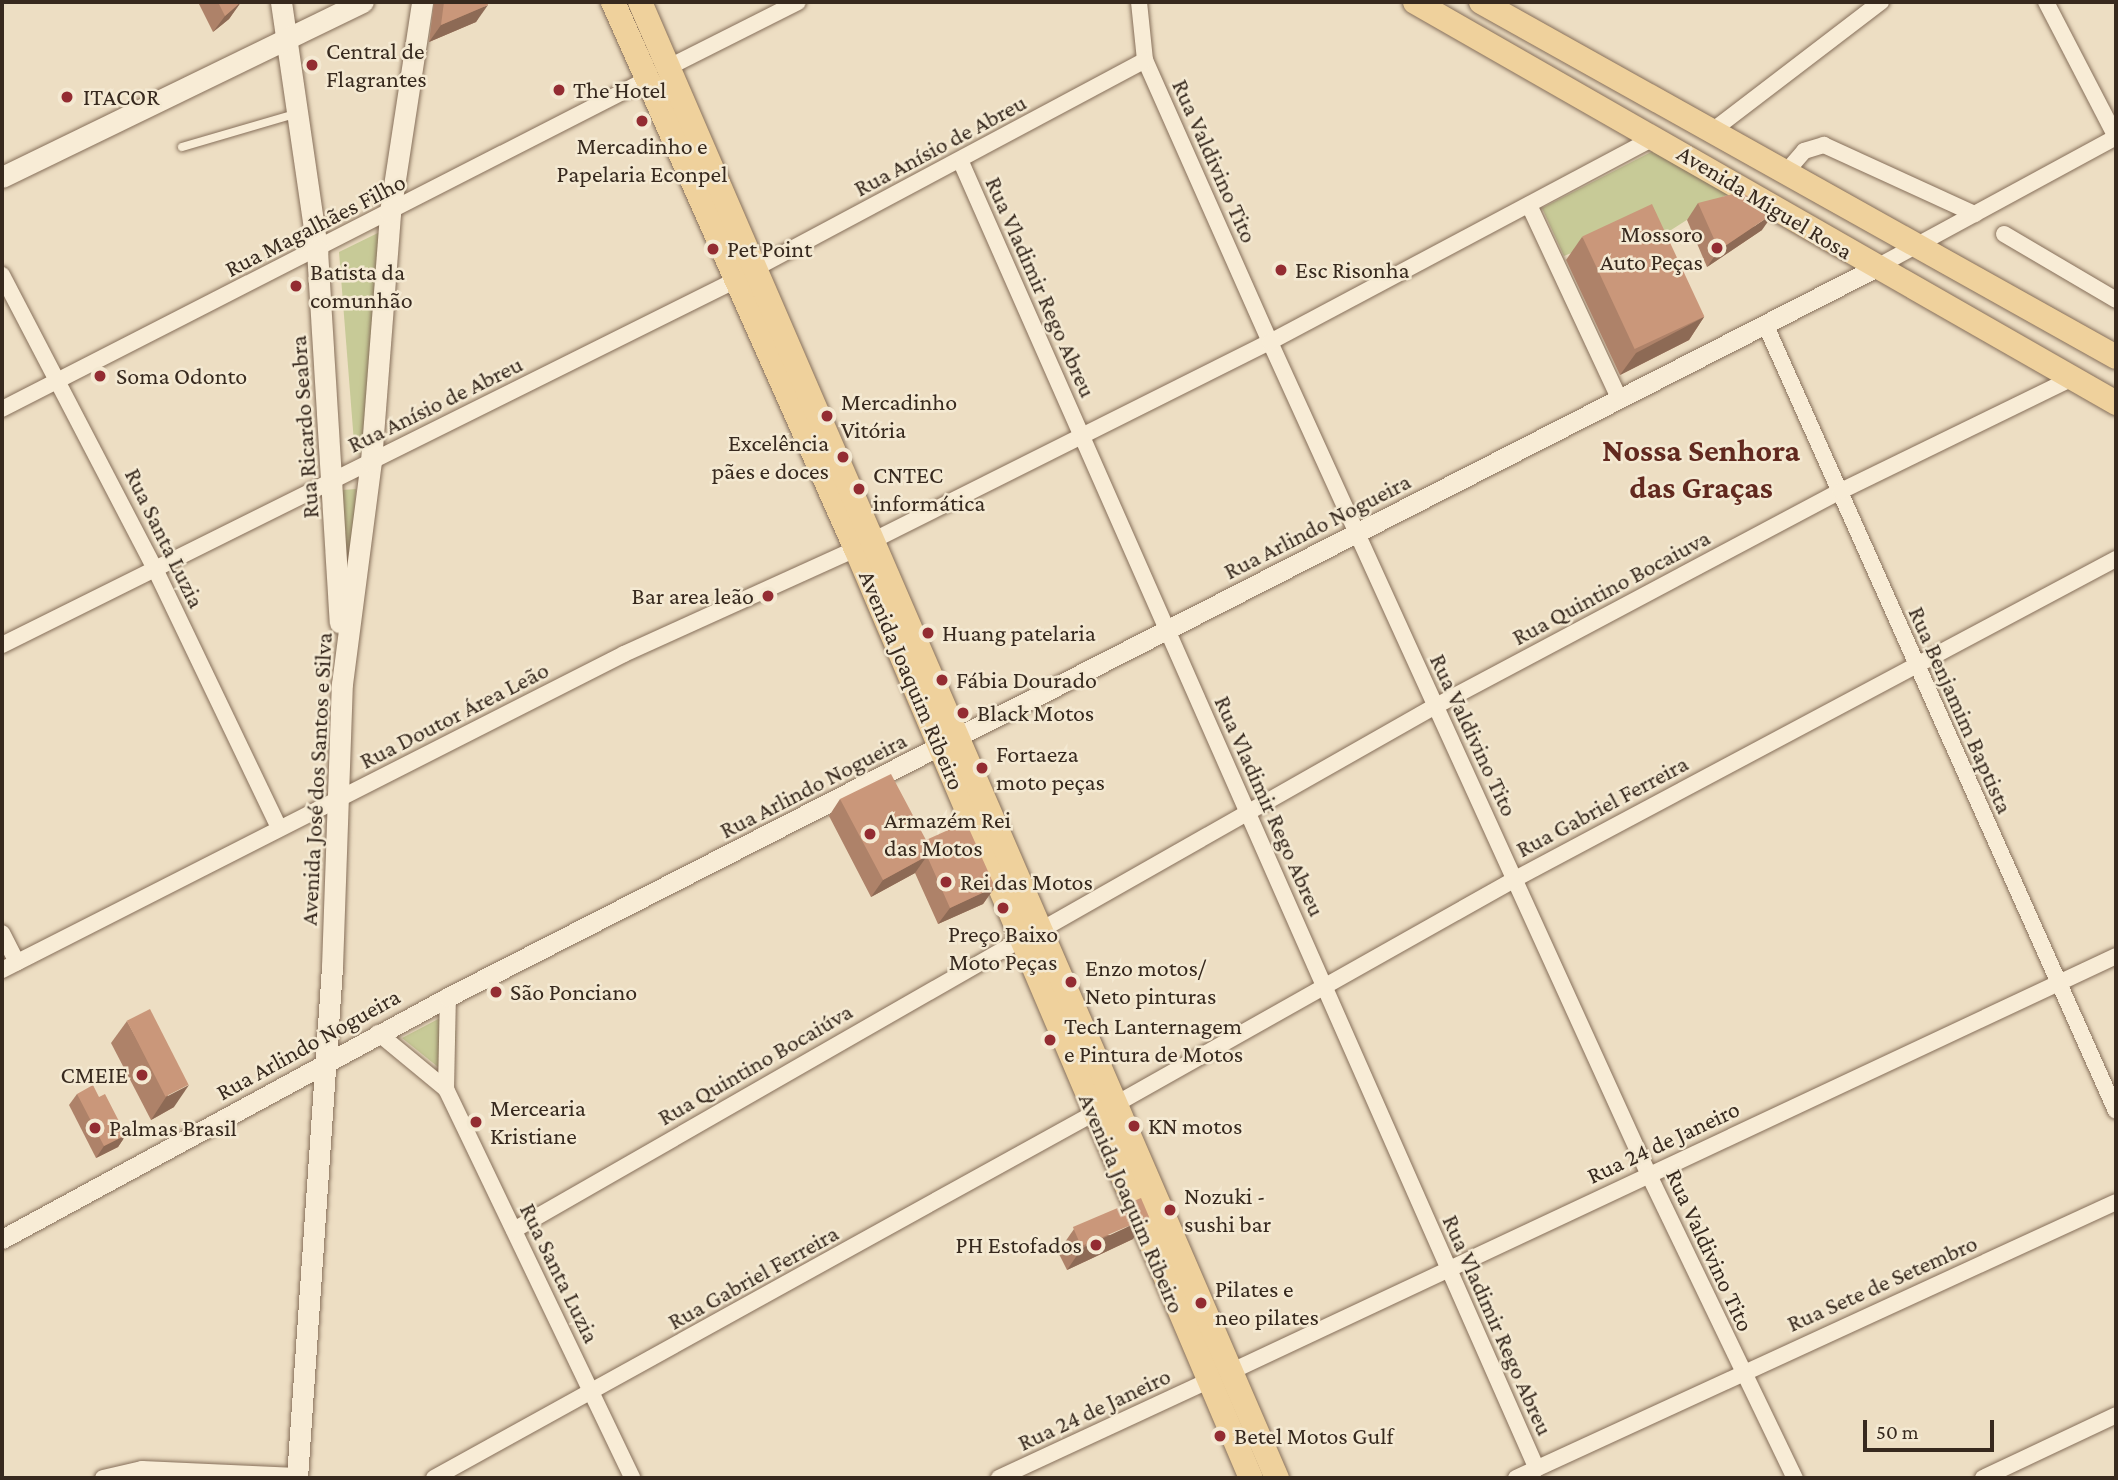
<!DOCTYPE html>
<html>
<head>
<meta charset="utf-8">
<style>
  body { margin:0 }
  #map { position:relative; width:2118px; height:1480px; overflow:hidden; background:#eddec3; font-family:"Crimson Pro",serif }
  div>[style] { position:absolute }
  .green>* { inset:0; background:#c7ca97 }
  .roads { filter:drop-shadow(0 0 2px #866f5a) drop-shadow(0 0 2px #866f5a) }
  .service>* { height:8px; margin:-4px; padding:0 4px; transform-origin:4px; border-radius:4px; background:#f8ecd6 }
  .minor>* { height:16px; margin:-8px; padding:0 8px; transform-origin:8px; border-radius:8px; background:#f8ecd6 }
  .tertiary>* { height:19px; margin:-9.5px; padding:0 9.5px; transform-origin:9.5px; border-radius:9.5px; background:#f8ecd6 }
  .secondary>* { height:21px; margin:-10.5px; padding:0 10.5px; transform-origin:10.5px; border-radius:10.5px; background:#f8ecd6 }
  .primary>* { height:24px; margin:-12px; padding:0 12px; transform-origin:12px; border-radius:12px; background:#efd19c }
  .wall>* { inset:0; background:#ae8269 }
  .shaded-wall>* { inset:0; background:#8d6a55 }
  .building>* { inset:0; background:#ca977a; transform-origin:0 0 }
  .dots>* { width:19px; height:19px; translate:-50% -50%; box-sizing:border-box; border:4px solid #f4e9d2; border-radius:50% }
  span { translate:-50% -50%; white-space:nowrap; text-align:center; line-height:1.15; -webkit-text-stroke:5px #f4e9d2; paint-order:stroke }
  .poi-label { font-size:24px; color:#37291e }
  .left { translate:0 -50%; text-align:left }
  .right { translate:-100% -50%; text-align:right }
  .street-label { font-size:24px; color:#37291e }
  .district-label { font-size:32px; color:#62291f; font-weight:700 }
  .frame { position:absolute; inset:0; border:4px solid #37291e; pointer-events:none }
  .scale { position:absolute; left:1863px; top:1420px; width:131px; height:32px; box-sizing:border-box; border:4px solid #37291e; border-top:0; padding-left:9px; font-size:21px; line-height:24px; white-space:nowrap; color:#37291e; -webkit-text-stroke:5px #f4e9d2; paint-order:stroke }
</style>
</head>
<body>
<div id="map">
  <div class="green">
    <div style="clip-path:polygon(1655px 150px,1729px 193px,1646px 246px,1636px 227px,1564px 256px,1542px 208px)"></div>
    <div style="clip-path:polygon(386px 229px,364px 452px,355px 455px,339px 252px)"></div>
    <div style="clip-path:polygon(356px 489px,345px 648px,342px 490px)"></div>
    <div style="clip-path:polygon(442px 1017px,456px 1031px,453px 1079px,402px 1038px)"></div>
  </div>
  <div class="roads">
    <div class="service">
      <div style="left:182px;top:147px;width:118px;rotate:-16.3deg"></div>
    </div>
    <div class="minor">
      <div style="left:1139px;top:2px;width:58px;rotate:84.1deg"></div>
      <div style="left:1145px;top:60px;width:308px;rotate:66.1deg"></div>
      <div style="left:1270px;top:342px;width:913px;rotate:65.54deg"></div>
      <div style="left:1648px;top:1173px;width:339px;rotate:64.3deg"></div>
      <div style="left:2046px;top:2px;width:152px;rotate:62.6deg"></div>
      <div style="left:669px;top:67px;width:144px;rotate:-26.7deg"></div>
      <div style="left:1712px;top:131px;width:213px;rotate:-37.4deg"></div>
      <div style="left:961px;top:162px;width:1428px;rotate:66.22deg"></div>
      <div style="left:1786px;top:172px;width:28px;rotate:-49deg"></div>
      <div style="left:1804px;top:151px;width:21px;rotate:-17deg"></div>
      <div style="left:1824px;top:145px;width:166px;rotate:24.6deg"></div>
      <div style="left:1529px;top:205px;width:215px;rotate:65deg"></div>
      <div style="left:2004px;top:234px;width:130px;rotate:30.5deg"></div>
      <div style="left:756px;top:268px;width:441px;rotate:-28.1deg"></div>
      <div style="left:1875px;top:268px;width:274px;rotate:-28.5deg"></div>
      <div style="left:2px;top:275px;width:334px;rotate:62.5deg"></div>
      <div style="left:156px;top:571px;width:283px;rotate:64.4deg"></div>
      <div style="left:1766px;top:326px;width:859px;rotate:65.97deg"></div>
      <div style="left:2px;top:409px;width:725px;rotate:-27.06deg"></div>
      <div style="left:2px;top:645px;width:822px;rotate:-26.44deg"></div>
      <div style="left:1041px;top:930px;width:452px;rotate:-29.6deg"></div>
      <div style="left:1434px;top:707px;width:461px;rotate:-28deg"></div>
      <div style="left:1841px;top:491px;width:258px;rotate:-26deg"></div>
      <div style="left:2px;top:933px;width:33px;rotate:63deg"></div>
      <div style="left:2px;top:970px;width:698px;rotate:-26.93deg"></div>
      <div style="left:624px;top:654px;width:255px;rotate:-24.4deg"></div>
      <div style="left:856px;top:549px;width:463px;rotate:-26.6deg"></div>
      <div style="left:1270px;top:342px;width:436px;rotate:-28deg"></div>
      <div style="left:378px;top:1033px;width:88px;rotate:39.5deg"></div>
      <div style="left:446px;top:1089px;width:431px;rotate:64.4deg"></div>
      <div style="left:446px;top:1089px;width:92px;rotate:-88.8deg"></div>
      <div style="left:1116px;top:1104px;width:460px;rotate:-29.4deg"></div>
      <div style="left:1517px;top:878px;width:679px;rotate:-28.04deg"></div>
      <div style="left:514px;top:1230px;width:583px;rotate:-29.82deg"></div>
      <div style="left:1230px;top:1372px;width:979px;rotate:-25.15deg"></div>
      <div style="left:103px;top:1478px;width:40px;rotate:-13deg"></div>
      <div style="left:142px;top:1469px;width:155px;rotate:2.6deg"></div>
      <div style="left:434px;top:1478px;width:754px;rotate:-28.94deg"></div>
      <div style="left:999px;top:1478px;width:230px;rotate:-24.9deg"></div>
      <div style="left:1516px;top:1478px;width:660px;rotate:-24.7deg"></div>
      <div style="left:1983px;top:1478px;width:147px;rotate:-25.3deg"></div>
    </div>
    <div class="tertiary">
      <div style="left:2px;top:1239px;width:507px;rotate:-28.48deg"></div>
      <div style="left:448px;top:997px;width:1602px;rotate:-27.06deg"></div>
    </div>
    <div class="secondary">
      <div style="left:281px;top:2px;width:251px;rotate:81.7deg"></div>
      <div style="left:317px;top:250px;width:373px;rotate:86.5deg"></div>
      <div style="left:2px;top:177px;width:401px;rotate:-25.9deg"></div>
      <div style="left:297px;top:1478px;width:512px;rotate:-86.08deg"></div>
      <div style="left:332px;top:967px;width:283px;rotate:-88deg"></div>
      <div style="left:342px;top:684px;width:225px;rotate:-82.6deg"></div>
      <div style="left:371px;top:461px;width:250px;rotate:-85.6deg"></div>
      <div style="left:390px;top:212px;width:212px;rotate:-81.3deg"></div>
    </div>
    <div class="primary">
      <div style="left:613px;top:2px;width:599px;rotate:66.05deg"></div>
      <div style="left:856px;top:549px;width:1009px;rotate:66.97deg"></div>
      <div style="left:640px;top:2px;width:1608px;rotate:66.66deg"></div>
      <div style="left:1415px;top:2px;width:808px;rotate:29.77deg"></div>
      <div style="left:1481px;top:2px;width:727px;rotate:29.21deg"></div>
    </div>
  </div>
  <div class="wall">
    <div style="clip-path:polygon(198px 2px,241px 2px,229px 19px,213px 32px)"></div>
    <div style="clip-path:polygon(434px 2px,487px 2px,476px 22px,429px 42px)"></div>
    <div style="clip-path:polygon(1698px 203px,1762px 230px,1707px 267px,1687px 220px)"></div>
    <div style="clip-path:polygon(1582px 237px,1704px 317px,1689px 340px,1620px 375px,1566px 260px)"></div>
    <div style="clip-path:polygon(840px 799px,926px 840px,995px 887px,983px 904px,938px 924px,915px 873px,871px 897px,829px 816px)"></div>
    <div style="clip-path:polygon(127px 1021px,174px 1107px,151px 1120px,111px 1043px)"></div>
    <div style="clip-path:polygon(77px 1094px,99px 1097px,126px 1135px,118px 1147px,96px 1158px,69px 1105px)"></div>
    <div style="clip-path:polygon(1074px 1229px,1133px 1239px,1067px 1270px,1058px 1252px)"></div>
  </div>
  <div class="shaded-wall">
    <div style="clip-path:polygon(241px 2px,229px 19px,213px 32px,225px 16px)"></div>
    <div style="clip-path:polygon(488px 5px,476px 22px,429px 42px,441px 25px)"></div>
    <div style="clip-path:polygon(1774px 213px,1762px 230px,1707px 267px,1719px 250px)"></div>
    <div style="clip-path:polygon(1704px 317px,1689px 340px,1620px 375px,1636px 353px)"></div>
    <div style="clip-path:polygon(927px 856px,915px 873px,871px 897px,883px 880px)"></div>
    <div style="clip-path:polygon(995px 887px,983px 904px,938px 924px,950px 908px)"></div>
    <div style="clip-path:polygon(189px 1085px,174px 1107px,151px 1120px,166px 1097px)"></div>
    <div style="clip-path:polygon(126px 1135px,118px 1147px,96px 1158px,104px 1146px)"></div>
    <div style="clip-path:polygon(1149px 1217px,1133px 1239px,1067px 1270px,1082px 1248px)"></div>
  </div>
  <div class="building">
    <div style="clip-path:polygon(218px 2px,241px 2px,225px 16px)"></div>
    <div style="clip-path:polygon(444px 2px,487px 2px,488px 5px,441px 25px)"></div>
    <div style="clip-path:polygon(1741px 192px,1774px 213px,1719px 250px,1698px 203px)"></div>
    <div style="left:1652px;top:204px;width:124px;height:77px;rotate:65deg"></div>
    <div style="clip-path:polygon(891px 774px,926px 840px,966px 822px,995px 887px,950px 908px,927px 856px,883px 880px,840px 799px)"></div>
    <div style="left:150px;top:1009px;width:85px;height:26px;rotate:63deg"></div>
    <div style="clip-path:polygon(93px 1085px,99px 1097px,105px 1094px,126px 1135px,104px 1146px,77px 1094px)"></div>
    <div style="left:1141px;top:1198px;width:21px;height:74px;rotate:67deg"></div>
  </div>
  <div class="dots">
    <div style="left:312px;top:65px;background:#932c32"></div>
    <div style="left:559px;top:90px;background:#932c32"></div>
    <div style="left:67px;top:97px;background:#932c32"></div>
    <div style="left:642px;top:121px;background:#932c32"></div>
    <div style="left:1717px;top:248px;background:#932c32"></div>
    <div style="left:713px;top:249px;background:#932c32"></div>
    <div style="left:1281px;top:270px;background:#932c32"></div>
    <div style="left:296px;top:286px;background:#932c32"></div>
    <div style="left:100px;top:376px;background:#932c32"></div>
    <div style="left:827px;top:416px;background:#932c32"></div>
    <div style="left:843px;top:457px;background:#932c32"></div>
    <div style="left:859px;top:489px;background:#932c32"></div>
    <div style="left:768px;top:596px;background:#932c32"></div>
    <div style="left:928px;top:633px;background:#932c32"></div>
    <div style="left:942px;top:680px;background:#932c32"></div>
    <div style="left:963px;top:713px;background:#932c32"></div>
    <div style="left:982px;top:768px;background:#932c32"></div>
    <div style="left:870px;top:834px;background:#932c32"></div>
    <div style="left:946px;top:882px;background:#932c32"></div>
    <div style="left:1003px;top:908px;background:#932c32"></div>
    <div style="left:1071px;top:982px;background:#932c32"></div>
    <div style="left:496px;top:992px;background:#932c32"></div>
    <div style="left:1050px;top:1040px;background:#932c32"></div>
    <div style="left:142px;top:1075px;background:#932c32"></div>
    <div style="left:476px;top:1122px;background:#932c32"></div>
    <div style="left:1134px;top:1126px;background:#932c32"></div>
    <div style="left:95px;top:1128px;background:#932c32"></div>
    <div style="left:1170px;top:1210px;background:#932c32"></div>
    <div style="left:1096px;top:1245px;background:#932c32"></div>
    <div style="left:1201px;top:1303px;background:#932c32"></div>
    <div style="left:1220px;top:1436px;background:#932c32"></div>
  </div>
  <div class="poi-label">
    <span class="left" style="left:326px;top:65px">Central de<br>Flagrantes</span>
    <span class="left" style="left:573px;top:90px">The Hotel</span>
    <span class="left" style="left:83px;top:97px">ITACOR</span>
    <span style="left:642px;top:160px">Mercadinho e<br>Papelaria Econpel</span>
    <span class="right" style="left:1703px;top:248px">Mossoro<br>Auto Peças</span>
    <span class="left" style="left:727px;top:249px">Pet Point</span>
    <span class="left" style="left:1295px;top:270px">Esc Risonha</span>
    <span class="left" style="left:310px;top:286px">Batista da<br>comunhão</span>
    <span class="left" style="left:116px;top:376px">Soma Odonto</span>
    <span class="left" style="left:841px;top:416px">Mercadinho<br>Vitória</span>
    <span class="right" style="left:829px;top:457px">Excelência<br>pães e doces</span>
    <span class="left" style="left:873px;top:489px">CNTEC<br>informática</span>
    <span class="right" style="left:754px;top:596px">Bar area leão</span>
    <span class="left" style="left:942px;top:633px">Huang patelaria</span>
    <span class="left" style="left:956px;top:680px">Fábia Dourado</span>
    <span class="left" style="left:977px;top:713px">Black Motos</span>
    <span class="left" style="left:996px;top:768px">Fortaeza<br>moto peças</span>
    <span class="left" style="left:884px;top:834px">Armazém Rei<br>das Motos</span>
    <span class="left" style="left:960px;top:882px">Rei das Motos</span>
    <span style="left:1003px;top:948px">Preço Baixo<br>Moto Peças</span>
    <span class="left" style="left:1085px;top:982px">Enzo motos/<br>Neto pinturas</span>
    <span class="left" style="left:510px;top:992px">São Ponciano</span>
    <span class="left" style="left:1064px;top:1040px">Tech Lanternagem<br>e Pintura de Motos</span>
    <span class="right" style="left:128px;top:1075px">CMEIE</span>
    <span class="left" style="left:490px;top:1122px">Mercearia<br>Kristiane</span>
    <span class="left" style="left:1148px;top:1126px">KN motos</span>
    <span class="left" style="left:109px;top:1128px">Palmas Brasil</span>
    <span class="left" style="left:1184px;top:1210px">Nozuki -<br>sushi bar</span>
    <span class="right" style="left:1082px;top:1245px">PH Estofados</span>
    <span class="left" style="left:1215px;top:1303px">Pilates e<br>neo pilates</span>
    <span class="left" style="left:1234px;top:1436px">Betel Motos Gulf</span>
  </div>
  <div class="street-label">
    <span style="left:940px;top:145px;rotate:-28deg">Rua Anísio de Abreu</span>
    <span style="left:1215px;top:161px;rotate:66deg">Rua Valdivino Tito</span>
    <span style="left:1765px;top:202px;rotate:31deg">Avenida Miguel Rosa</span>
    <span style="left:315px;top:225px;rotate:-27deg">Rua Magalhães Filho</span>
    <span style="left:1041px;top:287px;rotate:66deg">Rua Vladimir Rego Abreu</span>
    <span style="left:435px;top:404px;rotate:-26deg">Rua Anísio de Abreu</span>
    <span style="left:304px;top:427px;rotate:-94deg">Rua Ricardo Seabra</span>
    <span style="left:1317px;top:526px;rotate:-27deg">Rua Arlindo Nogueira</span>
    <span style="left:165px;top:538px;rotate:64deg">Rua Santa Luzia</span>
    <span style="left:1611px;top:587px;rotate:-28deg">Rua Quintino Bocaiuva</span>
    <span style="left:912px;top:680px;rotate:67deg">Avenida Joaquim Ribeiro</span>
    <span style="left:1961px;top:710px;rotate:66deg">Rua Benjamim Baptista</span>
    <span style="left:454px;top:715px;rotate:-27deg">Rua Doutor Área Leão</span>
    <span style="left:1474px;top:735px;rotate:65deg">Rua Valdivino Tito</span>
    <span style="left:316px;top:779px;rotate:-87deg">Avenida José dos Santos e Silva</span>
    <span style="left:813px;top:785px;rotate:-27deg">Rua Arlindo Nogueira</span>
    <span style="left:1270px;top:806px;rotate:66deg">Rua Vladimir Rego Abreu</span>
    <span style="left:1602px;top:806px;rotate:-28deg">Rua Gabriel Ferreira</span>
    <span style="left:308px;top:1044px;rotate:-29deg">Rua Arlindo Nogueira</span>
    <span style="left:755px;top:1064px;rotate:-30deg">Rua Quintino Bocaiúva</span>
    <span style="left:1663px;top:1142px;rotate:-25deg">Rua 24 de Janeiro</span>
    <span style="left:1132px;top:1203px;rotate:67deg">Avenida Joaquim Ribeiro</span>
    <span style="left:1710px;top:1250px;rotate:65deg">Rua Valdivino Tito</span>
    <span style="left:560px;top:1273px;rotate:64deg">Rua Santa Luzia</span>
    <span style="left:753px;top:1277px;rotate:-29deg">Rua Gabriel Ferreira</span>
    <span style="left:1882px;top:1283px;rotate:-24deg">Rua Sete de Setembro</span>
    <span style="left:1498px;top:1325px;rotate:66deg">Rua Vladimir Rego Abreu</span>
    <span style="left:1094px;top:1409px;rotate:-25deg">Rua 24 de Janeiro</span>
  </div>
  <div class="district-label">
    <span style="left:1701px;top:469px">Nossa Senhora<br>das Graças</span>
  </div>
  <div class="frame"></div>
  <div class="scale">50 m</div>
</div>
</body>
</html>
